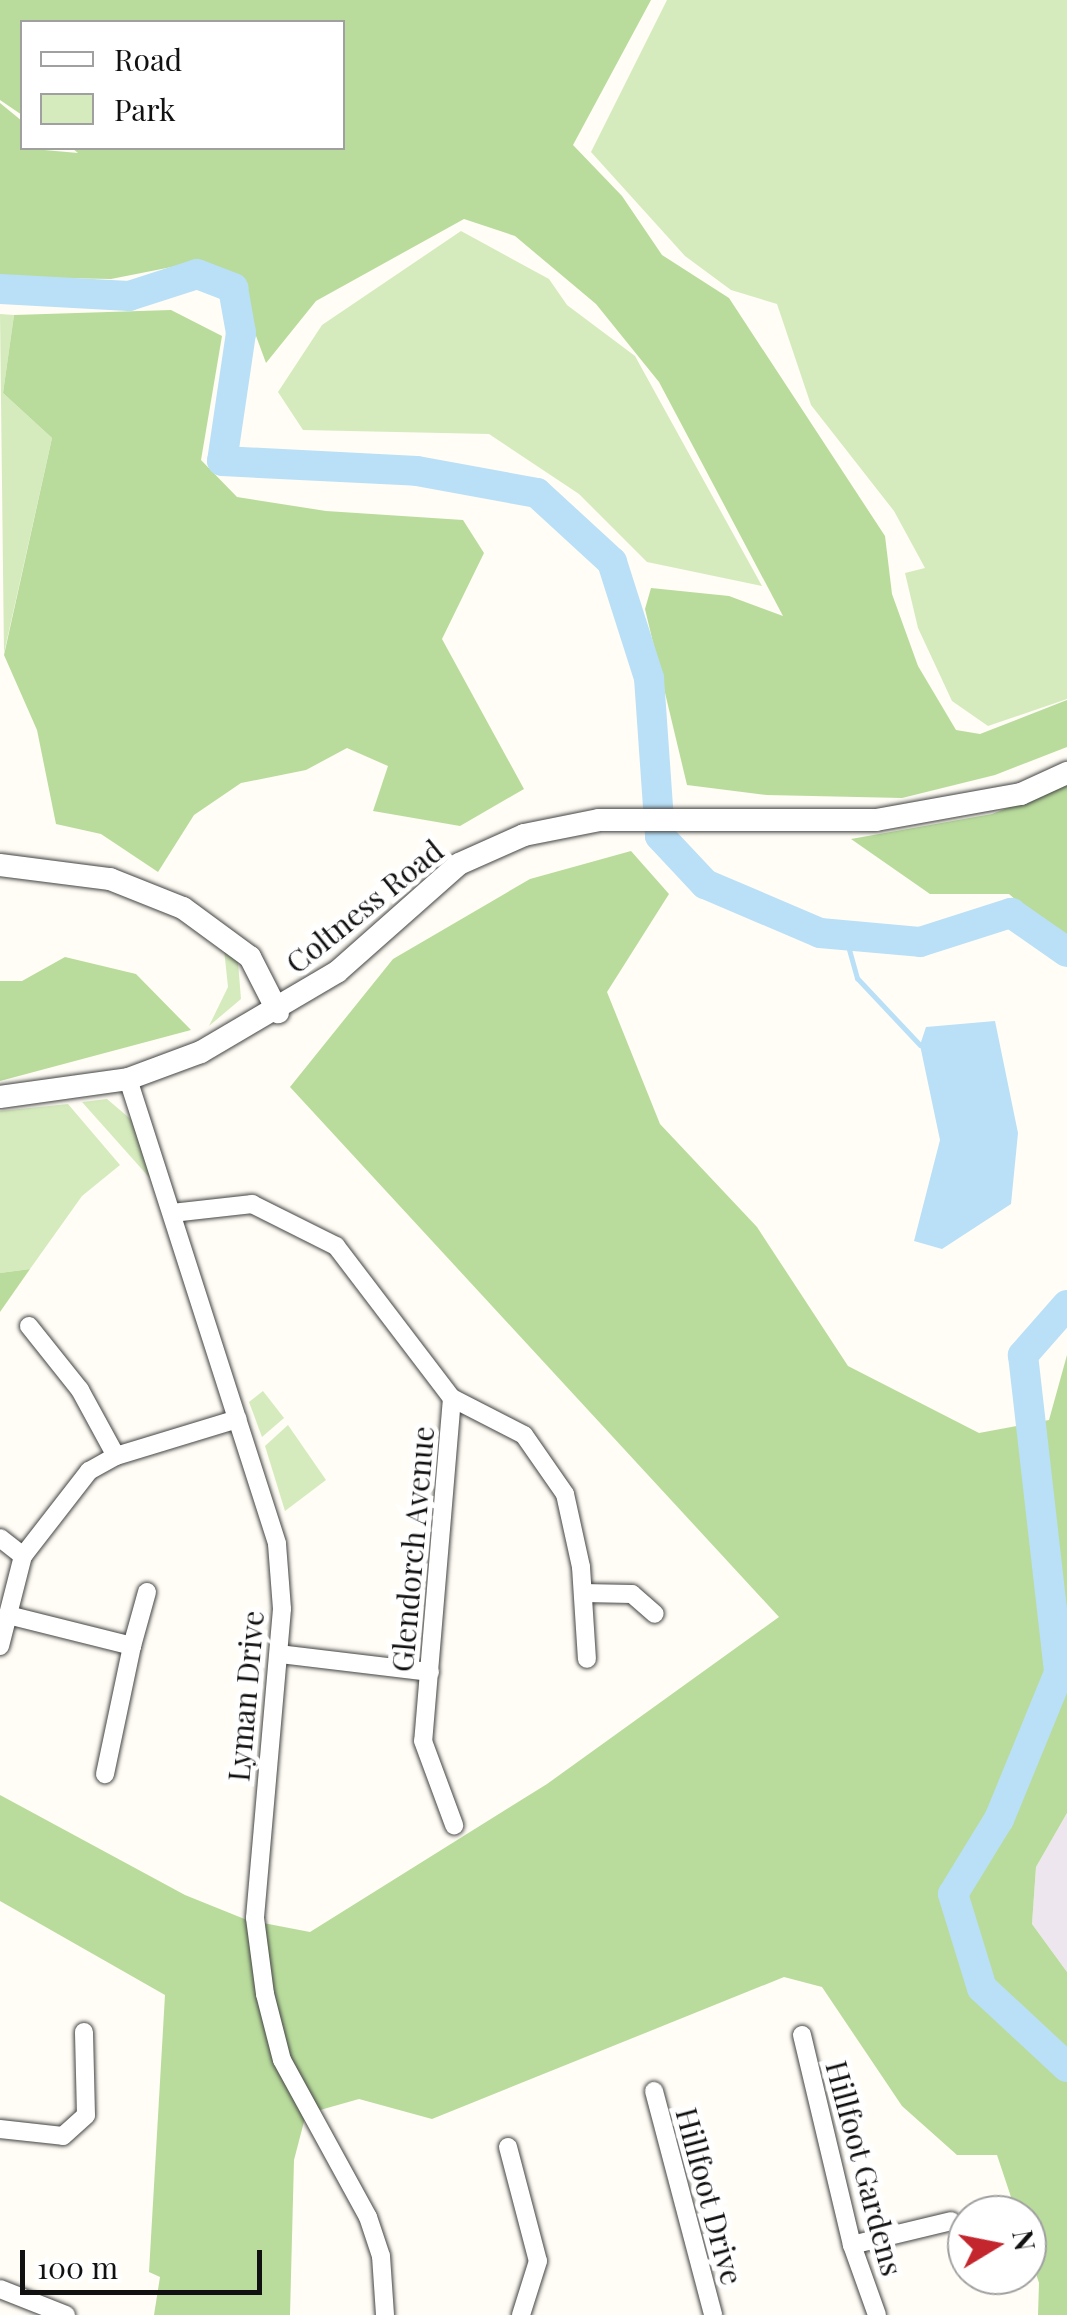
<!DOCTYPE html>
<html>
<head>
<meta charset="utf-8">
<style>
  body { margin:0 }
  #map { position:relative; width:1067px; height:2315px; overflow:hidden; background:#fffdf5; font-family:"Playfair Display",serif }
  div>[style] { position:absolute }
  .industrial>* { inset:0; background:#eee6ef }
  .green>* { inset:0; background:#d5ebbd }
  .forest>* { inset:0; background:#b9dc9c }
  .water>* { inset:0; background:#b9e0f7 }
  .stream>* { height:5px; margin:-2.5px; padding:0 2.5px; transform-origin:2.5px; border-radius:2.5px; background:#b9e0f7 }
  .river>* { height:30px; margin:-15px; padding:0 15px; transform-origin:15px; border-radius:15px; background:#b9e0f7 }
  .roads { filter:drop-shadow(0 0 2px #444) drop-shadow(0 0 2px #444) }
  .minor>* { height:18px; margin:-9px; padding:0 9px; transform-origin:9px; border-radius:9px; background:#fff }
  .tertiary>* { height:22px; margin:-11px; padding:0 11px; transform-origin:11px; border-radius:11px; background:#fff }
  span { translate:-50% -50%; white-space:nowrap; text-align:center; line-height:1.15; -webkit-text-stroke:10px #fff; paint-order:stroke }
  .street-label { font-size:30px; color:#111 }
  .legend { position:absolute; left:20px; top:20px; width:325px; height:130px; box-sizing:border-box; background:#fff; border:2px solid #a0a0a0; margin:0; padding:12px 18px; list-style:none; font-size:30px; color:#111 }
  .legend li { display:flex; align-items:center; gap:20px; height:50px }
  .legend b { width:50px; border:2px solid #a0a0a0 }
  .north { position:absolute; left:947px; top:2195px; width:100px; height:100px; box-sizing:border-box; background:#fff; border:2px solid #a0a0a0; border-radius:50%; rotate:80deg; font-size:28px; font-weight:700; line-height:40px; text-align:center; color:#111 }
  .north::after { content:''; display:block; margin:auto; width:35px; height:45px; background:#c4262e; clip-path:polygon(50% 0,100% 100%,50% 72%,0 100%) }
  .scale { position:absolute; left:20px; top:2250px; width:242px; height:45px; box-sizing:border-box; border:5px solid #111; border-top:0; padding-left:12px; font-size:30px; line-height:35px; white-space:nowrap; color:#111; -webkit-text-stroke:8px #fff; paint-order:stroke }
</style>
</head>
<body>
<div id="map">
  <div class="industrial">
    <div style="clip-path:polygon(1067px 1813px,1067px 1972px,1032px 1924px,1036px 1867px)"></div>
  </div>
  <div class="green">
    <div style="clip-path:polygon(667px 0,1067px 0,1067px 699px,988px 726px,952px 701px,918px 628px,905px 573px,925px 568px,894px 511px,811px 405px,777px 304px,731px 290px,685px 256px,591px 152px)"></div>
    <div style="clip-path:polygon(461px 231px,549px 279px,567px 305px,635px 356px,762px 586px,647px 562px,579px 494px,489px 434px,303px 430px,278px 392px,322px 325px)"></div>
    <div style="clip-path:polygon(0 314px,14px 315px,3px 393px,52px 438px,4px 653px)"></div>
    <div style="clip-path:polygon(224px 949px,238px 962px,241px 999px,209px 1026px,228px 987px)"></div>
    <div style="clip-path:polygon(107px 1099px,134px 1122px,156px 1185px,82px 1102px)"></div>
    <div style="clip-path:polygon(68px 1104px,120px 1165px,82px 1196px,30px 1269px,0 1273px,0 1111px)"></div>
    <div style="clip-path:polygon(263px 1391px,284px 1418px,262px 1437px,249px 1402px)"></div>
    <div style="clip-path:polygon(288px 1425px,326px 1480px,285px 1511px,265px 1446px)"></div>
  </div>
  <div class="forest">
    <div style="clip-path:polygon(0 0,651px 0,573px 145px,622px 196px,662px 255px,729px 298px,885px 536px,892px 594px,918px 666px,956px 730px,980px 734px,1067px 700px,1067px 747px,995px 775px,902px 798px,767px 795px,687px 785px,645px 609px,651px 588px,729px 596px,783px 616px,659px 382px,596px 304px,515px 236px,464px 219px,316px 301px,266px 363px,235px 279px,202px 261px,111px 279px,0 277px,0 103px,22px 121px,22px 148px,78px 153px,72px 148px,342px 148px,342px 22px,22px 22px,22px 115px,0 100px)"></div>
    <div style="clip-path:polygon(171px 310px,222px 336px,201px 460px,237px 497px,326px 511px,463px 520px,484px 553px,442px 639px,524px 789px,460px 826px,373px 811px,388px 766px,347px 748px,306px 770px,241px 783px,194px 815px,158px 872px,101px 834px,56px 824px,37px 730px,4px 655px,52px 438px,3px 393px,14px 315px)"></div>
    <div style="clip-path:polygon(1067px 785px,1067px 944px,1009px 894px,930px 894px,851px 839px,992px 814px)"></div>
    <div style="clip-path:polygon(631px 851px,669px 894px,607px 992px,660px 1124px,757px 1227px,848px 1366px,979px 1433px,1049px 1420px,1067px 1355px,1067px 1813px,1036px 1867px,1032px 1924px,1067px 1972px,1067px 2315px,1038px 2315px,1039px 2283px,1027px 2246px,1027px 2215px,1017px 2215px,997px 2155px,957px 2155px,902px 2106px,822px 1987px,784px 1977px,432px 2119px,359px 2099px,306px 2114px,294px 2160px,290px 2315px,154px 2315px,160px 2277px,149px 2272px,165px 1995px,0 1901px,0 1795px,185px 1895px,247px 1920px,310px 1932px,547px 1784px,779px 1617px,290px 1087px,393px 959px,530px 879px)"></div>
    <div style="clip-path:polygon(65px 957px,136px 974px,191px 1030px,0 1081px,0 981px,22px 981px)"></div>
    <div style="clip-path:polygon(30px 1269px,0 1312px,0 1273px)"></div>
  </div>
  <div class="water">
    <div style="clip-path:polygon(995px 1021px,1018px 1133px,1011px 1204px,942px 1249px,914px 1241px,940px 1140px,920px 1045px,926px 1027px)"></div>
  </div>
  <div class="stream">
    <div style="left:845px;top:935px;width:45px;rotate:74.4deg"></div>
    <div style="left:857px;top:978px;width:92px;rotate:46.8deg"></div>
  </div>
  <div class="river">
    <div style="left:0;top:289px;width:129px;rotate:3.1deg"></div>
    <div style="left:129px;top:296px;width:71px;rotate:-17.9deg"></div>
    <div style="left:197px;top:274px;width:39px;rotate:21deg"></div>
    <div style="left:233px;top:288px;width:46px;rotate:79.9deg"></div>
    <div style="left:241px;top:333px;width:129px;rotate:98.4deg"></div>
    <div style="left:222px;top:461px;width:195px;rotate:2.9deg"></div>
    <div style="left:417px;top:471px;width:122px;rotate:10.4deg"></div>
    <div style="left:537px;top:493px;width:102px;rotate:42.6deg"></div>
    <div style="left:612px;top:562px;width:122px;rotate:72.3deg"></div>
    <div style="left:649px;top:678px;width:158px;rotate:86deg"></div>
    <div style="left:660px;top:836px;width:66px;rotate:46.8deg"></div>
    <div style="left:705px;top:884px;width:125px;rotate:23.1deg"></div>
    <div style="left:820px;top:933px;width:100px;rotate:5.1deg"></div>
    <div style="left:920px;top:942px;width:96px;rotate:-17.7deg"></div>
    <div style="left:1011px;top:913px;width:68px;rotate:34.9deg"></div>
    <div style="left:1067px;top:1305px;width:67px;rotate:131.3deg"></div>
    <div style="left:1023px;top:1355px;width:320px;rotate:83.5deg"></div>
    <div style="left:1059px;top:1673px;width:158px;rotate:112.3deg"></div>
    <div style="left:999px;top:1819px;width:88px;rotate:121.5deg"></div>
    <div style="left:953px;top:1894px;width:98px;rotate:72.9deg"></div>
    <div style="left:982px;top:1988px;width:116px;rotate:42.9deg"></div>
  </div>
  <div class="roads">
    <div class="minor">
      <div style="left:128px;top:1079px;width:488px;rotate:72.2deg"></div>
      <div style="left:277px;top:1544px;width:65px;rotate:85.6deg"></div>
      <div style="left:282px;top:1609px;width:310px;rotate:95deg"></div>
      <div style="left:255px;top:1918px;width:77px;rotate:82.5deg"></div>
      <div style="left:265px;top:1994px;width:68px;rotate:75.6deg"></div>
      <div style="left:282px;top:2060px;width:179px;rotate:61.3deg"></div>
      <div style="left:368px;top:2217px;width:41px;rotate:71.6deg"></div>
      <div style="left:381px;top:2256px;width:59px;rotate:86.1deg"></div>
      <div style="left:172px;top:1213px;width:81px;rotate:-6.4deg"></div>
      <div style="left:252px;top:1204px;width:94px;rotate:26.6deg"></div>
      <div style="left:336px;top:1246px;width:191px;rotate:52.7deg"></div>
      <div style="left:452px;top:1398px;width:344px;rotate:94.8deg"></div>
      <div style="left:423px;top:1741px;width:90px;rotate:69.7deg"></div>
      <div style="left:29px;top:1326px;width:82px;rotate:51.4deg"></div>
      <div style="left:80px;top:1390px;width:75px;rotate:61.4deg"></div>
      <div style="left:452px;top:1398px;width:81px;rotate:27.2deg"></div>
      <div style="left:524px;top:1435px;width:72px;rotate:55.2deg"></div>
      <div style="left:565px;top:1494px;width:75px;rotate:77.6deg"></div>
      <div style="left:581px;top:1567px;width:92px;rotate:86.3deg"></div>
      <div style="left:0;top:1538px;width:29px;rotate:38deg"></div>
      <div style="left:583px;top:1593px;width:49px;rotate:1.2deg"></div>
      <div style="left:632px;top:1594px;width:30px;rotate:41deg"></div>
      <div style="left:8px;top:1615px;width:128px;rotate:14deg"></div>
      <div style="left:132px;top:1646px;width:131px;rotate:101.9deg"></div>
      <div style="left:0;top:1646px;width:93px;rotate:-75.7deg"></div>
      <div style="left:23px;top:1556px;width:108px;rotate:-52.2deg"></div>
      <div style="left:89px;top:1471px;width:31px;rotate:-29deg"></div>
      <div style="left:116px;top:1456px;width:127px;rotate:-16.9deg"></div>
      <div style="left:132px;top:1646px;width:56px;rotate:-74.5deg"></div>
      <div style="left:279px;top:1654px;width:152px;rotate:6.8deg"></div>
      <div style="left:802px;top:2035px;width:216px;rotate:76.6deg"></div>
      <div style="left:852px;top:2245px;width:74px;rotate:70.3deg"></div>
      <div style="left:654px;top:2091px;width:232px;rotate:75.2deg"></div>
      <div style="left:0;top:2129px;width:63px;rotate:6.3deg"></div>
      <div style="left:63px;top:2136px;width:31px;rotate:-42deg"></div>
      <div style="left:86px;top:2115px;width:83px;rotate:-91.4deg"></div>
      <div style="left:508px;top:2147px;width:118px;rotate:75.3deg"></div>
      <div style="left:538px;top:2261px;width:57px;rotate:107.5deg"></div>
      <div style="left:852px;top:2245px;width:102px;rotate:-13.6deg"></div>
      <div style="left:0;top:2289px;width:71px;rotate:21.5deg"></div>
    </div>
    <div class="tertiary">
      <div style="left:0;top:865px;width:111px;rotate:7.3deg"></div>
      <div style="left:110px;top:879px;width:79px;rotate:21.7deg"></div>
      <div style="left:183px;top:908px;width:83px;rotate:36.2deg"></div>
      <div style="left:250px;top:957px;width:62px;rotate:63deg"></div>
      <div style="left:0;top:1097px;width:129px;rotate:-8deg"></div>
      <div style="left:128px;top:1079px;width:78px;rotate:-20.3deg"></div>
      <div style="left:201px;top:1052px;width:158px;rotate:-30.5deg"></div>
      <div style="left:337px;top:972px;width:163px;rotate:-41.5deg"></div>
      <div style="left:459px;top:864px;width:71px;rotate:-24deg"></div>
      <div style="left:524px;top:835px;width:76px;rotate:-11.3deg"></div>
      <div style="left:599px;top:820px;width:277px"></div>
      <div style="left:876px;top:820px;width:147px;rotate:-10.2deg"></div>
      <div style="left:1021px;top:794px;width:51px;rotate:-24.5deg"></div>
    </div>
  </div>
  <div class="street-label">
    <span style="left:364px;top:906px;rotate:-39deg">Coltness Road</span>
    <span style="left:412px;top:1549px;rotate:-85deg">Glendorch Avenue</span>
    <span style="left:245px;top:1696px;rotate:-85deg">Lyman Drive</span>
    <span style="left:865px;top:2168px;rotate:75deg">Hillfoot Gardens</span>
    <span style="left:710px;top:2196px;rotate:75deg">Hillfoot Drive</span>
  </div>
  <ul class="legend">
  <li><b style="height:12px;background:#fff"></b>Road</li>
  <li><b style="height:28px;background:#d5ebbd"></b>Park</li>
  </ul>
  <div class="north">N</div>
  <div class="scale">100 m</div>
</div>
</body>
</html>
